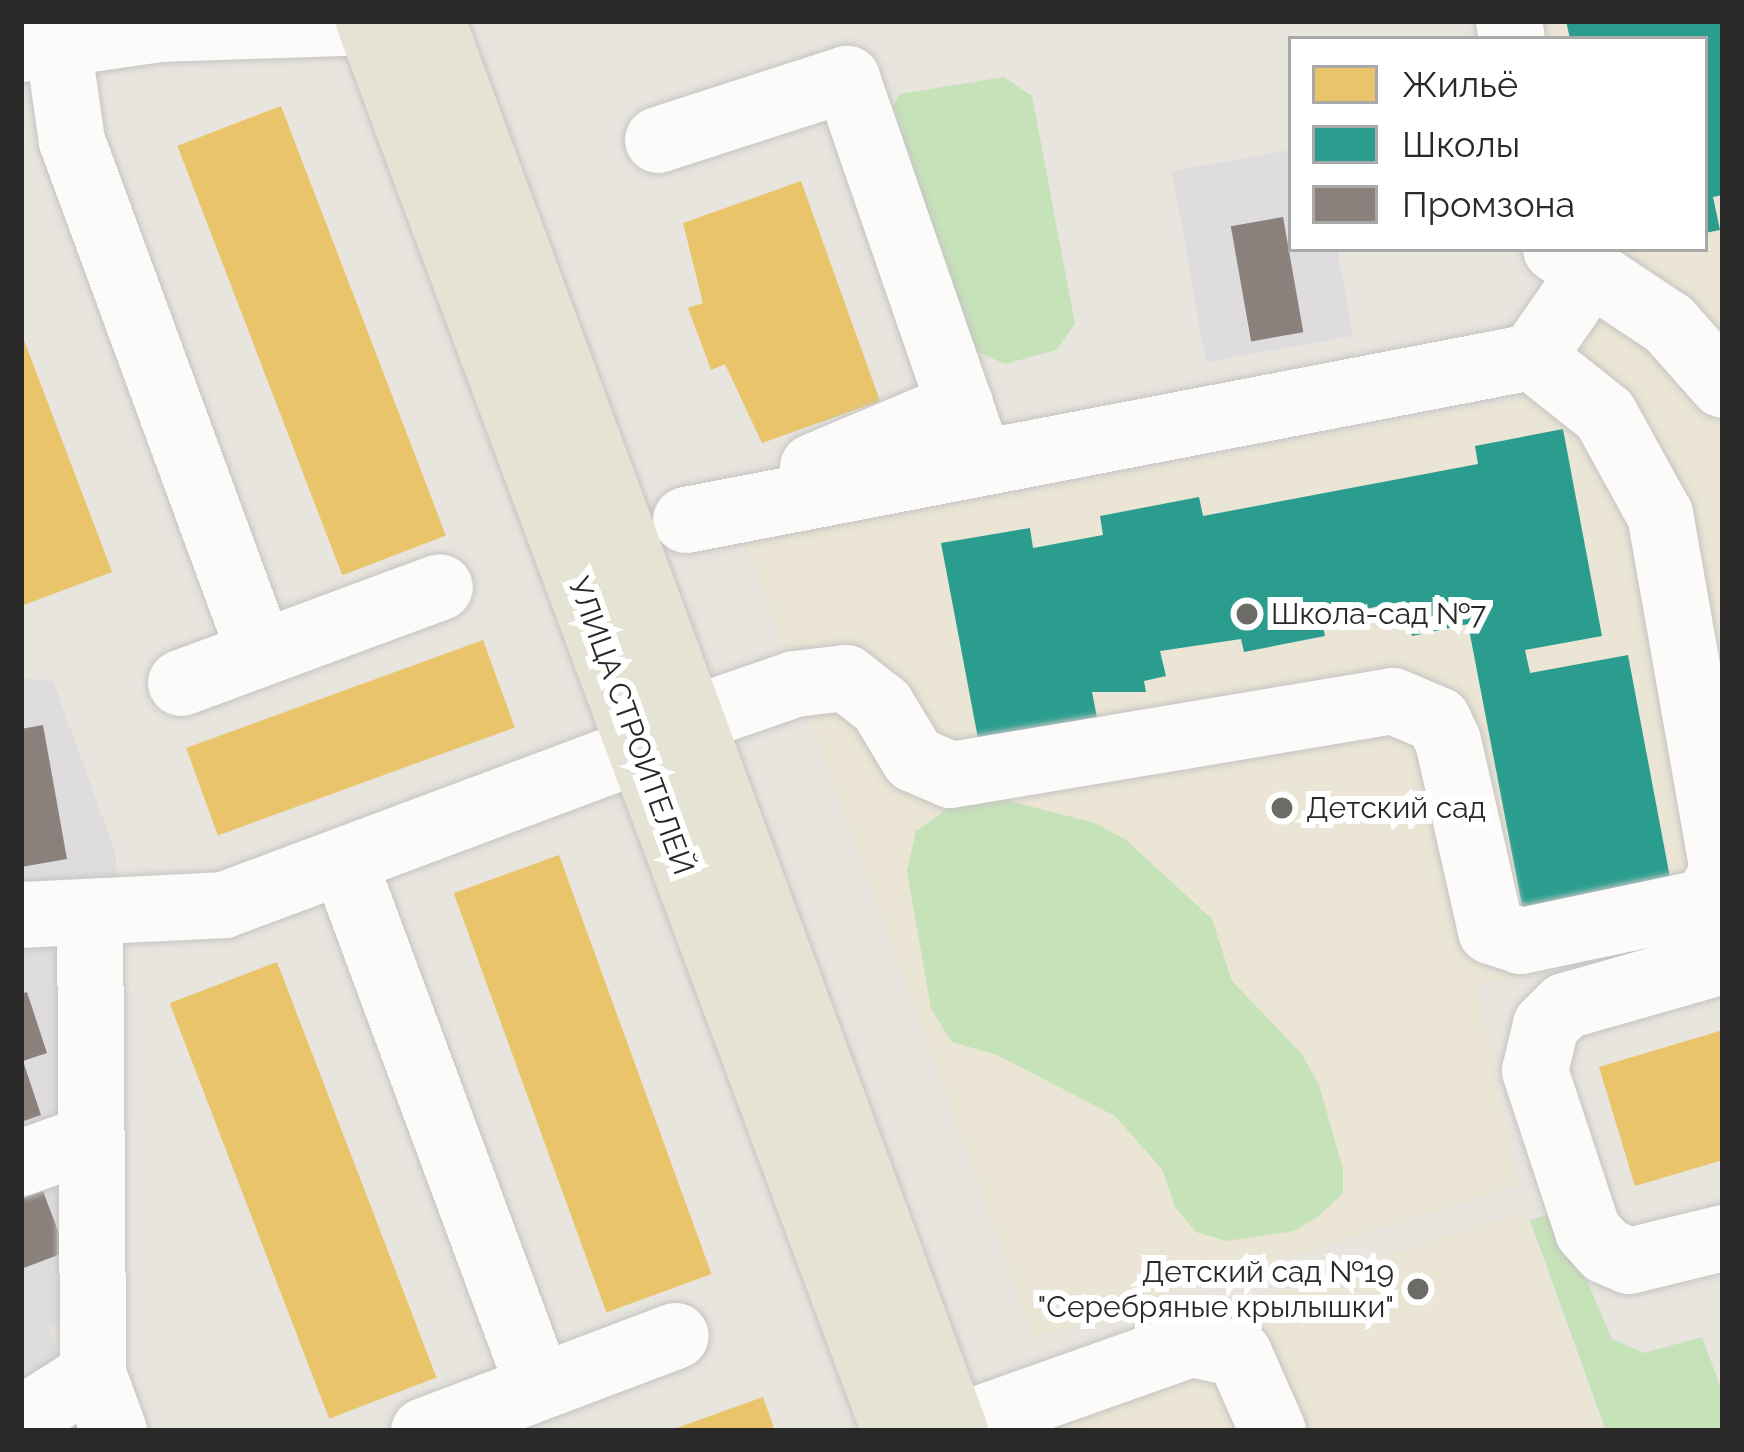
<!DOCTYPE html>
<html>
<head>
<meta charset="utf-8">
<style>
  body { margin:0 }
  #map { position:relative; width:1744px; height:1452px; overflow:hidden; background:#e8e5de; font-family:Raleway,sans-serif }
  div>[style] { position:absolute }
  .industrial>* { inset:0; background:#dfdcdd }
  .education>* { inset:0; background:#eae5d4 }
  .green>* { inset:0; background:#c6e2b9 }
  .homes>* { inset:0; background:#e9c46a; transform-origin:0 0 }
  .schools>* { inset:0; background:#2a9d8f }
  .industry>* { inset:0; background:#8a817c; transform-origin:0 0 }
  .roads { filter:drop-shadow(0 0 3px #c5c4c4) drop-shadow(0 0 3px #c5c4c4) }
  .minor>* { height:66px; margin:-33px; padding:0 33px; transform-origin:33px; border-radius:33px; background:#fcfbfa }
  .major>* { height:66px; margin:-33px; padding:0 33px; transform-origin:33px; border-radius:33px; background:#e5e3d4 }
  .dots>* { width:33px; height:33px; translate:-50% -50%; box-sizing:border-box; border:6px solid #fff; border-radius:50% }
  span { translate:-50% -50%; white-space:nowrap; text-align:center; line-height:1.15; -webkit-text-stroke:12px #fff; paint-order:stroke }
  .poi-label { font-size:30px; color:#292929 }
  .left { translate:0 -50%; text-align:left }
  .right { translate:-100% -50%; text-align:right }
  .street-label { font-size:30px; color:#292929 }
  .frame { position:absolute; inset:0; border:24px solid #292929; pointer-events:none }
  .legend { position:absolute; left:1288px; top:36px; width:420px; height:216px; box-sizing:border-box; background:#fff; border:3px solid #a9a9a9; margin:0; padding:15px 21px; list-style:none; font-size:36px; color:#292929 }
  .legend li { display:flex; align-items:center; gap:24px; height:60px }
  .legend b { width:60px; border:3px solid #a9a9a9 }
</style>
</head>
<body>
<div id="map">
  <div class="industrial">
    <div style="clip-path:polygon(1291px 150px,1291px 249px,1337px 249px,1353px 336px,1206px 362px,1172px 171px)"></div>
    <div style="clip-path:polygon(21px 678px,53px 681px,116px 854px,118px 1303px,49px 1328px,87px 1431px,21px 1431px)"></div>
  </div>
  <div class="education">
    <div style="clip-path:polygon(1482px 21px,1723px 21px,1723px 933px,1477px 986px,1518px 1185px,1034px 1338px,746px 543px,1534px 396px,1590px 312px,1525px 267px,1522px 249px,1705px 249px,1705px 39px,1485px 39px)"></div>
    <div style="clip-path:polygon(1524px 1211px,1603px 1431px,1068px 1431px,1044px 1368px)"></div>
  </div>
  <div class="green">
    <div style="clip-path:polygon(1004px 77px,1032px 96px,1075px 324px,1056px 350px,1005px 364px,978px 352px,969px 336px,893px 106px,900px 94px)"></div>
    <div style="clip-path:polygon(994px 797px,1095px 823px,1126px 840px,1212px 919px,1232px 981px,1301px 1053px,1319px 1085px,1343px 1169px,1343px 1193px,1319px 1216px,1294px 1231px,1227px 1241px,1196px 1232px,1175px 1207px,1162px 1169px,1115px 1116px,997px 1055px,952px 1042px,931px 1009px,907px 871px,916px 831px,957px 802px)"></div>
    <div style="clip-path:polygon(1557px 1212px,1612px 1339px,1644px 1353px,1702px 1337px,1723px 1394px,1723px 1431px,1606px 1431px,1530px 1220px)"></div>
  </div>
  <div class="homes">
    <div style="left:281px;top:106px;width:460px;height:111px;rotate:69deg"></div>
    <div style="clip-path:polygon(801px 181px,880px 401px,762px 443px,725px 364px,711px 370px,688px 308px,703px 303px,683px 223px)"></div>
    <div style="clip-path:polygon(21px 332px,112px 572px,21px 606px)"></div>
    <div style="left:483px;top:640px;width:93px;height:316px;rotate:70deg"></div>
    <div style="left:559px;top:855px;width:446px;height:112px;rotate:70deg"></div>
    <div style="left:277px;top:962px;width:445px;height:115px;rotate:69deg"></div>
    <div style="clip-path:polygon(1723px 1030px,1723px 1160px,1635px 1186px,1599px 1067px)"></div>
    <div style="clip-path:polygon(763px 1397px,775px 1431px,671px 1431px,671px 1430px)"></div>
  </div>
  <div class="schools">
    <div style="clip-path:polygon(1566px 21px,1723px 21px,1723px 195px,1713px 197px,1720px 230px,1705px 233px,1705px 39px,1570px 39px)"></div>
    <div style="clip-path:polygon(1563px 429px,1602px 636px,1525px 650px,1530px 673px,1628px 655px,1671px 883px,1523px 911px,1468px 624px,1412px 636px,1405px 601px,1321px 618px,1325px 636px,1244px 652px,1241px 639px,1160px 651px,1166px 676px,1144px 681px,1146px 692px,1092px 692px,1099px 728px,980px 749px,941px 543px,1030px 528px,1033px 548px,1103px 535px,1100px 516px,1199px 497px,1203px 516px,1478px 464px,1475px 446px)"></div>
  </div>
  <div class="industry">
    <div style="left:1283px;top:217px;width:117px;height:53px;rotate:80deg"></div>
    <div style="clip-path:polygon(43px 725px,67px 859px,21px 867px,21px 729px)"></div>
    <div style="clip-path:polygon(27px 992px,47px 1053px,23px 1061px,41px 1115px,21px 1122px,21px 994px)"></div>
    <div style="clip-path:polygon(43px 1191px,66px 1252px,21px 1269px,21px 1199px)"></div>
  </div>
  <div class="roads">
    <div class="minor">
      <div style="left:1509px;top:21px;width:18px;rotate:81deg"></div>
      <div style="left:58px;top:44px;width:98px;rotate:81.8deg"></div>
      <div style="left:72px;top:141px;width:544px;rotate:69.8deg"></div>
      <div style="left:21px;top:49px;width:140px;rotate:-8.2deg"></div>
      <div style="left:160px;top:29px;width:210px;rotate:-1.9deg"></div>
      <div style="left:658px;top:140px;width:199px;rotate:-17.9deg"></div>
      <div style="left:847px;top:79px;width:406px;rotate:70.9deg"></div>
      <div style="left:1556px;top:249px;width:136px;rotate:33.6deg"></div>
      <div style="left:1669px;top:324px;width:81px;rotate:48.5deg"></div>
      <div style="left:813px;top:467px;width:160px;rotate:-22.9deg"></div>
      <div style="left:686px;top:520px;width:862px;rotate:-10.91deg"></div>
      <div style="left:1532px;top:357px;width:103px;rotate:-55.2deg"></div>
      <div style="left:181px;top:683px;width:276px;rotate:-20.3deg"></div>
      <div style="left:691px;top:720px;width:110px;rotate:-19.1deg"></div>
      <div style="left:795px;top:684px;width:51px;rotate:-6.7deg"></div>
      <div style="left:846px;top:678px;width:46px;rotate:37.9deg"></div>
      <div style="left:882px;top:706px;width:62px;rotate:58.9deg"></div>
      <div style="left:914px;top:759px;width:40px;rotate:23.4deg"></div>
      <div style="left:951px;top:775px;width:448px;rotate:-9.5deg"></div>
      <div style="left:1393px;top:701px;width:49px;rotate:22.9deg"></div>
      <div style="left:1438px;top:720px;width:23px;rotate:65deg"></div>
      <div style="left:1448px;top:741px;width:195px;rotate:77.2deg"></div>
      <div style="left:1491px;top:931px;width:32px;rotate:18deg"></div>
      <div style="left:1521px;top:941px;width:189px;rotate:-11.9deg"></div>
      <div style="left:1706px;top:902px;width:35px;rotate:-61deg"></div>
      <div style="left:1723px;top:871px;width:362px;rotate:-100deg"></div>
      <div style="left:1660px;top:515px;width:114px;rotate:-118.8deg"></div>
      <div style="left:1605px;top:415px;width:93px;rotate:-141.5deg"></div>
      <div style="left:344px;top:862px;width:560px;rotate:69.62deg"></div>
      <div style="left:90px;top:913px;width:461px;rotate:89.6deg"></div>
      <div style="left:93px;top:1374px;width:61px;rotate:69.8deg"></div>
      <div style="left:21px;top:915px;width:203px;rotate:-2.8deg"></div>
      <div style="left:224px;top:905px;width:443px;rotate:-20.5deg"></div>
      <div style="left:1723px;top:961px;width:164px;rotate:164.1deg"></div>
      <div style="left:1565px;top:1006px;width:27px;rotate:135deg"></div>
      <div style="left:1546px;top:1025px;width:47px;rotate:103.4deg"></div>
      <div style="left:1535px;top:1071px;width:169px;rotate:71.7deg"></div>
      <div style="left:1588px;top:1231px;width:27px;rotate:48deg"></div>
      <div style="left:1606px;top:1251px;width:25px;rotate:23deg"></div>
      <div style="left:1629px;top:1261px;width:97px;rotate:-13.7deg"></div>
      <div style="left:21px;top:1163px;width:71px;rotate:-19.7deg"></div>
      <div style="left:21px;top:1420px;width:85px;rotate:-32.6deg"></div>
      <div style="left:954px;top:1428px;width:251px;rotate:-19.5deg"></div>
      <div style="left:1191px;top:1344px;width:49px;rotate:11.8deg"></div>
      <div style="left:1239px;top:1354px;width:84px;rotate:66.2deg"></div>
      <div style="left:424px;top:1431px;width:269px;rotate:-20.7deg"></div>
    </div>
    <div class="major">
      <div style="left:369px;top:21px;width:1505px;rotate:69.54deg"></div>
      <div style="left:432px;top:21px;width:1504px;rotate:69.65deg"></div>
    </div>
  </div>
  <div class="dots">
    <div style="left:1247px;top:614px;background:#6c6b68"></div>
    <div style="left:1282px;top:808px;background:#6c6b68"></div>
    <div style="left:1418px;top:1289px;background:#6c6b68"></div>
  </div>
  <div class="poi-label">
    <span class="left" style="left:1271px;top:614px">Школа-сад №7</span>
    <span class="left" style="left:1306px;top:808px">Детский сад</span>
    <span class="right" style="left:1394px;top:1289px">Детский сад №19<br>"Серебряные крылышки"</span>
  </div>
  <div class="street-label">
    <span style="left:631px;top:726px;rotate:70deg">УЛИЦА СТРОИТЕЛЕЙ</span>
  </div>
  <div class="frame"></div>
  <ul class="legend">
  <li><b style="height:33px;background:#e9c46a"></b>Жильё</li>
  <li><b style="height:33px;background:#2a9d8f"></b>Школы</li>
  <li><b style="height:33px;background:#8a817c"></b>Промзона</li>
  </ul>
</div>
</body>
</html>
